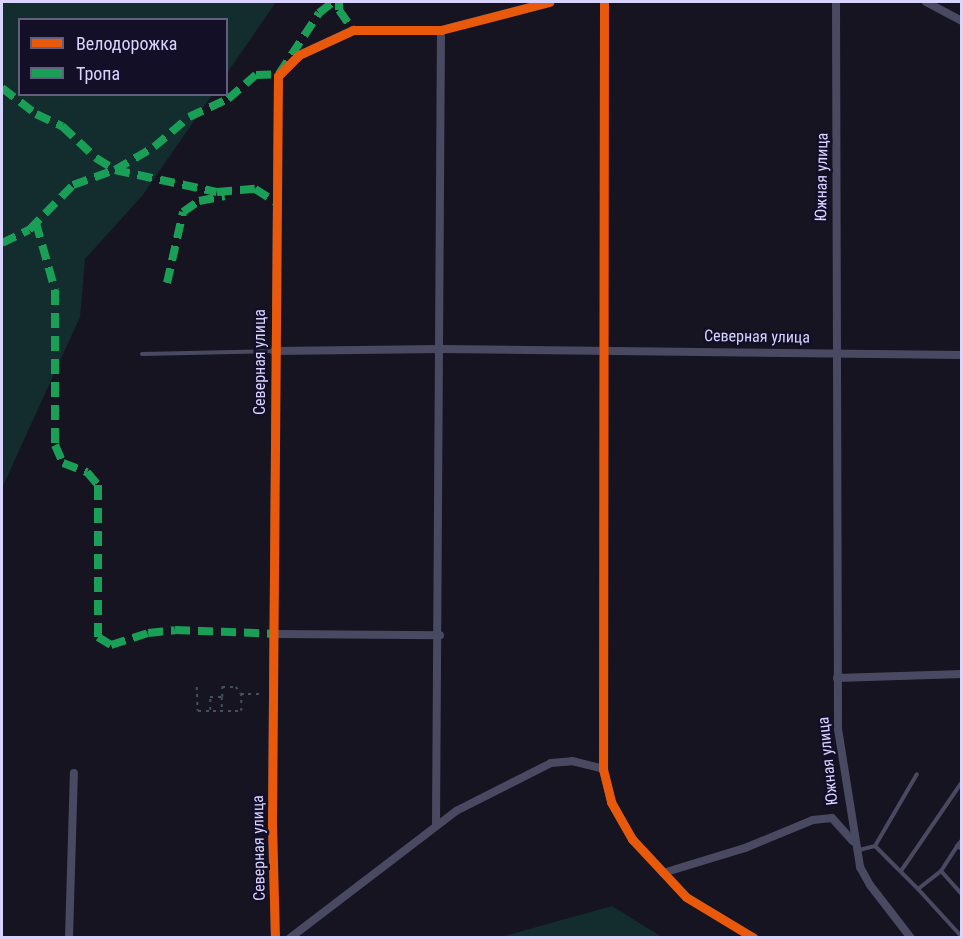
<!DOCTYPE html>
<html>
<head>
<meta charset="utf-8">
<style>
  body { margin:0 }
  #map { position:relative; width:963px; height:939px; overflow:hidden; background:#161421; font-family:"Roboto Condensed",sans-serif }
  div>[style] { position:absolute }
  .green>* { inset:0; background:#132c2d }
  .path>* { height:1.5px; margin-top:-0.75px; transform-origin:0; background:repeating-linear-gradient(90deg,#44505f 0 3px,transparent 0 7.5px) }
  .lane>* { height:4px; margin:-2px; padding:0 2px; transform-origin:2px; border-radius:2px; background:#4a4962 }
  .street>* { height:8px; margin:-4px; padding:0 4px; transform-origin:4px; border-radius:4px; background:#4a4962 }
  .quiet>* { height:8px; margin-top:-4px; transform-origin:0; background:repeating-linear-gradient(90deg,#1a9f57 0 15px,transparent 0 23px) }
  .cycleway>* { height:9px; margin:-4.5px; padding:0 4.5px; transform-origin:4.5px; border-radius:4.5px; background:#e8590c }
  span { translate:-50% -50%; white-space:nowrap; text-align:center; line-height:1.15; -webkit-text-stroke:5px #130f26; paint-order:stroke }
  .street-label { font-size:16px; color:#d9d4ff }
  .frame { position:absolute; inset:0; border:3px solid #d9d4ff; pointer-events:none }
  .legend { position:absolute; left:18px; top:18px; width:210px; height:78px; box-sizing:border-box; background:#130f26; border:2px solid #625e7d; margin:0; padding:8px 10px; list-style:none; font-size:18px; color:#d9d4ff }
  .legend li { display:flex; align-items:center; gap:12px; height:30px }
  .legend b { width:30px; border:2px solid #625e7d }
</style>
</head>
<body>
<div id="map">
  <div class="green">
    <div style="clip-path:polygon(2px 2px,276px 2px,227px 73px,226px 20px,20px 20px,20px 94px,212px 95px,142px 196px,85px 259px,80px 317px,2px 488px)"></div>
    <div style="clip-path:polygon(612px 906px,662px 937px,501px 937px)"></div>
  </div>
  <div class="path">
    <div style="left:197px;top:687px;width:24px;rotate:88deg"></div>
    <div style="left:198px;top:711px;width:43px"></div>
    <div style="left:241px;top:711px;width:17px;rotate:-90deg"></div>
    <div style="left:222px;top:697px;width:10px;rotate:-90deg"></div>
    <div style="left:222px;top:687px;width:14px"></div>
    <div style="left:236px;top:687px;width:9px;rotate:54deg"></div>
    <div style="left:241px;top:694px;width:23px"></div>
    <div style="left:210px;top:710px;width:13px;rotate:-90deg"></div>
    <div style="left:210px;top:697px;width:12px"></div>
    <div style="left:222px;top:697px;width:12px;rotate:90deg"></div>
  </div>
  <div class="lane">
    <div style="left:142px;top:354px;width:131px;rotate:-1.3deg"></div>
    <div style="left:875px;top:846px;width:83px;rotate:-59.7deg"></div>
    <div style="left:957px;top:846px;width:8px;rotate:-50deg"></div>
    <div style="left:859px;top:850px;width:16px;rotate:-14deg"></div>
    <div style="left:875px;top:846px;width:61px;rotate:45deg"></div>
    <div style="left:918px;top:889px;width:29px;rotate:-38deg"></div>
    <div style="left:941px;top:871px;width:30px;rotate:-57deg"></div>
    <div style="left:957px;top:846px;width:6px;rotate:31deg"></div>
    <div style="left:901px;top:871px;width:108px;rotate:-55.6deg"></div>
    <div style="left:941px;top:871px;width:31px;rotate:48deg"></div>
    <div style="left:918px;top:889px;width:65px;rotate:47.5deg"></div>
  </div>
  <div class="street">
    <div style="left:604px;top:2px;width:767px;rotate:90.07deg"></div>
    <div style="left:603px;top:769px;width:34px;rotate:76deg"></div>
    <div style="left:611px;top:802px;width:43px;rotate:60.4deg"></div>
    <div style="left:632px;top:839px;width:79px;rotate:47deg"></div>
    <div style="left:686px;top:897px;width:79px;rotate:31.1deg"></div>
    <div style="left:836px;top:2px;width:727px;rotate:89.84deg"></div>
    <div style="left:838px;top:729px;width:140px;rotate:80.9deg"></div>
    <div style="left:860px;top:867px;width:21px;rotate:61deg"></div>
    <div style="left:870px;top:885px;width:67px;rotate:52.3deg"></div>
    <div style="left:926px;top:2px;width:41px;rotate:27.8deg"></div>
    <div style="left:274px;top:351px;width:167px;rotate:-0.7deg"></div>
    <div style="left:441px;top:349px;width:521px;rotate:0.66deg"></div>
    <div style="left:277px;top:634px;width:163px;rotate:0.4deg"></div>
    <div style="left:837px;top:678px;width:125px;rotate:-1.8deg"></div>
    <div style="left:436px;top:824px;width:794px;rotate:-89.64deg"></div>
    <div style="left:663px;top:873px;width:86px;rotate:-17deg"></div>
    <div style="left:745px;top:848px;width:74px;rotate:-22.4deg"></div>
    <div style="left:813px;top:820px;width:19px;rotate:-6deg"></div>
    <div style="left:832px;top:818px;width:31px;rotate:48deg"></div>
    <div style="left:69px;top:938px;width:165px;rotate:-88.3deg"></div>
    <div style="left:275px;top:938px;width:115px;rotate:-91.5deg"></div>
    <div style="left:272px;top:823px;width:747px;rotate:-89.54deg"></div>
    <div style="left:278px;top:76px;width:30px;rotate:-45deg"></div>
    <div style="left:299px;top:55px;width:60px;rotate:-24.8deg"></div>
    <div style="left:353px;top:30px;width:88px"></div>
    <div style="left:441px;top:30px;width:112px;rotate:-14.5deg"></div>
    <div style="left:290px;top:938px;width:209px;rotate:-37.4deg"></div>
    <div style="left:456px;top:811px;width:106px;rotate:-26.8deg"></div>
    <div style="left:551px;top:763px;width:21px;rotate:-5deg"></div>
    <div style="left:572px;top:761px;width:32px;rotate:14deg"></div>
  </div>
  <div class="quiet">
    <div style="left:339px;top:2px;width:8px;rotate:90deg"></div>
    <div style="left:339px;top:10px;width:24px;rotate:55deg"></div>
    <div style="left:2px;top:88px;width:43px;rotate:37.4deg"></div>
    <div style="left:36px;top:114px;width:29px;rotate:25deg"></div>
    <div style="left:62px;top:126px;width:47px;rotate:43.3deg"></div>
    <div style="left:96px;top:158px;width:22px;rotate:32deg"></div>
    <div style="left:115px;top:170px;width:104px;rotate:12.2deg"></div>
    <div style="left:217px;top:192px;width:38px;rotate:-5deg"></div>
    <div style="left:255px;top:189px;width:26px;rotate:32deg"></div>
    <div style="left:36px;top:223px;width:70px;rotate:74.2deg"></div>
    <div style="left:55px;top:290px;width:155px;rotate:90deg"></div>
    <div style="left:55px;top:445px;width:20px;rotate:66deg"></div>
    <div style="left:63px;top:463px;width:26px;rotate:21deg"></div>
    <div style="left:87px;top:472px;width:17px;rotate:50deg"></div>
    <div style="left:98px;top:485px;width:152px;rotate:90deg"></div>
    <div style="left:98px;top:637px;width:15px;rotate:32deg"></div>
    <div style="left:111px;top:645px;width:39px;rotate:-18deg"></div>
    <div style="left:148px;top:633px;width:27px;rotate:-6deg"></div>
    <div style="left:175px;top:630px;width:102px;rotate:2.2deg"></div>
    <div style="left:2px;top:243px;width:30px;rotate:-26deg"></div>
    <div style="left:29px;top:230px;width:63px;rotate:-45.6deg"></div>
    <div style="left:73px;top:185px;width:45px;rotate:-19.7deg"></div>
    <div style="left:115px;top:170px;width:45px;rotate:-30.5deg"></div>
    <div style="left:154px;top:147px;width:46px;rotate:-40.6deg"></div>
    <div style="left:189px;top:117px;width:43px;rotate:-24.8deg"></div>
    <div style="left:228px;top:99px;width:37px;rotate:-41deg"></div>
    <div style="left:256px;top:75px;width:23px;rotate:-2deg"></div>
    <div style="left:279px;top:74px;width:73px;rotate:-56.7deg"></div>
    <div style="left:319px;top:13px;width:18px;rotate:-38deg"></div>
    <div style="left:167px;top:283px;width:73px;rotate:-77.3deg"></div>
    <div style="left:183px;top:212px;width:19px;rotate:-35deg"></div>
    <div style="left:199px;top:201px;width:26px;rotate:-11deg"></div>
  </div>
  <div class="cycleway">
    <div style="left:604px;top:2px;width:767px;rotate:90.07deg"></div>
    <div style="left:603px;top:769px;width:34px;rotate:76deg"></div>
    <div style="left:611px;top:802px;width:43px;rotate:60.4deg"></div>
    <div style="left:632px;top:839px;width:79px;rotate:47deg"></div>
    <div style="left:686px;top:897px;width:79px;rotate:31.1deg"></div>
    <div style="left:275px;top:938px;width:115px;rotate:-91.5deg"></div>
    <div style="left:272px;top:823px;width:747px;rotate:-89.54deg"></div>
    <div style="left:278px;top:76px;width:30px;rotate:-45deg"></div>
    <div style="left:299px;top:55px;width:60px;rotate:-24.8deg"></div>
    <div style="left:353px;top:30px;width:88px"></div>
    <div style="left:441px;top:30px;width:112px;rotate:-14.5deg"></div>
  </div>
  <div class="street-label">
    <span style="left:822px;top:177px;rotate:-89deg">Южная улица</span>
    <span style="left:757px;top:337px;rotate:1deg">Северная улица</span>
    <span style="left:260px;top:362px;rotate:-90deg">Северная улица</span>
    <span style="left:828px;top:761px;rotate:-96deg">Южная улица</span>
    <span style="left:259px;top:848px;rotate:-91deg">Северная улица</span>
  </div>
  <div class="frame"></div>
  <ul class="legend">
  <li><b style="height:8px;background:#e8590c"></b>Велодорожка</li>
  <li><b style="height:8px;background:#1a9f57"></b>Тропа</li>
  </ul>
</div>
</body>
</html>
